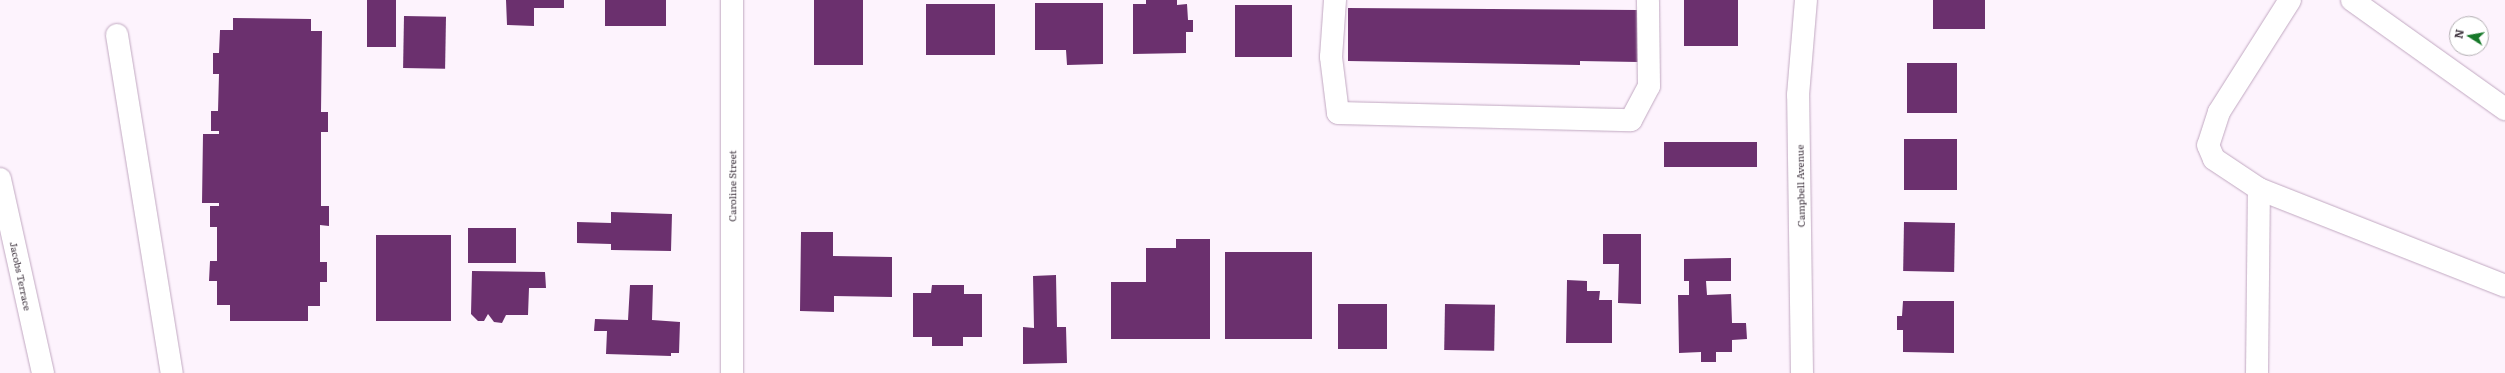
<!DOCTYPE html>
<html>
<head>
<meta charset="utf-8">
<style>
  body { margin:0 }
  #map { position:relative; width:2505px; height:373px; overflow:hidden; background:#fdf3fd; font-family:Literata,serif }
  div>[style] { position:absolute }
  .building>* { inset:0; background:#6b306e; transform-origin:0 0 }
  .roads { filter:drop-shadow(0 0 1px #c1a8c1) drop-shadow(0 0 1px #c1a8c1) }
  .minor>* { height:22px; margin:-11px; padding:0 11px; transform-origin:11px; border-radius:11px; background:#fff }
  span { translate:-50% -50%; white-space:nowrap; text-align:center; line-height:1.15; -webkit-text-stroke:4px #fff; paint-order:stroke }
  .street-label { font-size:10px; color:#413641 }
  .north { position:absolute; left:2449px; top:16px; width:40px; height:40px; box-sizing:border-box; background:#fff; border:1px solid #b3afb3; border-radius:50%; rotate:281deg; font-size:11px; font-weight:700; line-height:16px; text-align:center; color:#413641 }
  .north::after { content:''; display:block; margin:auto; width:14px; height:18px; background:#167829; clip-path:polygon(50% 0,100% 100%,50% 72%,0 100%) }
</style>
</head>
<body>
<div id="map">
  <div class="building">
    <div style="left:367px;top:0;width:29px;height:47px"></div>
    <div style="clip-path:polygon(506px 0,564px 0,564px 8px,534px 8px,534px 26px,507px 25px)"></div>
    <div style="left:605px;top:0;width:61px;height:26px"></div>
    <div style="left:814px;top:0;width:49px;height:65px"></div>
    <div style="clip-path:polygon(1146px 0,1177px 0,1177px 5px,1187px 4px,1188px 20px,1193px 20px,1193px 32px,1186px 32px,1186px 53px,1133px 54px,1133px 4px,1146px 4px)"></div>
    <div style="left:1684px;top:0;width:54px;height:46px"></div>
    <div style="left:1933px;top:0;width:52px;height:29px"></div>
    <div style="clip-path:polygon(1035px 3px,1103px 3px,1103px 64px,1067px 65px,1066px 50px,1035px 50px)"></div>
    <div style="left:926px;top:4px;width:69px;height:51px"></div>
    <div style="left:1235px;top:5px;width:57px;height:52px"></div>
    <div style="clip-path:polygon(1348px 8px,1638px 10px,1638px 62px,1580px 61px,1580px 65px,1348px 61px)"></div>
    <div style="left:404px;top:16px;width:42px;height:52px;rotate:1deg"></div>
    <div style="clip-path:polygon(233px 18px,311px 19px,311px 31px,322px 31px,321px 112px,328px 112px,328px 132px,321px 132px,321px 206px,329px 206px,329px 226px,320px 225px,320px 262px,327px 262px,327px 282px,320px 282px,320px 306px,308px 306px,308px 321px,230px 321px,230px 305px,217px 305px,217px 281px,209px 281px,210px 261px,217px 261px,217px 227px,210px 227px,210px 206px,219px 206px,219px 203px,202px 203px,203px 134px,219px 134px,219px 131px,211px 131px,211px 111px,218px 111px,219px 74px,213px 74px,213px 53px,219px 53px,220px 30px,233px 30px)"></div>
    <div style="left:1907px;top:63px;width:50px;height:50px"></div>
    <div style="left:1904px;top:139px;width:53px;height:51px"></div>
    <div style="left:1757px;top:142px;width:25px;height:93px;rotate:90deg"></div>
    <div style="clip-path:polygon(611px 212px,672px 214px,671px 251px,611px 250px,611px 244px,577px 243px,577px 222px,611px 223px)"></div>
    <div style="left:1904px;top:222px;width:51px;height:49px;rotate:1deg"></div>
    <div style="left:468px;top:228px;width:48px;height:35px"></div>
    <div style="clip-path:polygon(801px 232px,833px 232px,833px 256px,892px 257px,892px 297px,834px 296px,834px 312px,800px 311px)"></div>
    <div style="clip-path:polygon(1603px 234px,1641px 234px,1641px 304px,1618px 303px,1619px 264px,1603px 264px)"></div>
    <div style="left:376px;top:235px;width:75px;height:86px"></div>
    <div style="clip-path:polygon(1176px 239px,1210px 239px,1210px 339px,1111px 339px,1111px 282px,1146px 282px,1146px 248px,1176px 248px)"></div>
    <div style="left:1225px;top:252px;width:87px;height:87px"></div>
    <div style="clip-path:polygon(1731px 258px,1731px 281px,1706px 281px,1707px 295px,1731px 294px,1732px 323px,1746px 323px,1747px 339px,1732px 340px,1732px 352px,1716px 352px,1716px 362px,1701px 362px,1701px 352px,1679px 353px,1678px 295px,1689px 295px,1689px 281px,1684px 281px,1684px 259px)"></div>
    <div style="clip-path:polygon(472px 271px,545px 272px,546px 288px,529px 288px,528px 315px,506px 315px,502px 323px,494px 322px,488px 314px,484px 321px,478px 321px,471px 314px)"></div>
    <div style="clip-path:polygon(1056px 275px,1057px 327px,1066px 327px,1067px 363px,1023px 364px,1023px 327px,1034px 328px,1033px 276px)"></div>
    <div style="clip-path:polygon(1567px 280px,1587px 281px,1587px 291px,1600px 291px,1599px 300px,1612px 300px,1612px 343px,1566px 343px)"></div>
    <div style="clip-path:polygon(630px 285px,653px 285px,652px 320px,680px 322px,679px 353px,671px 353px,671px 356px,606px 354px,607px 331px,594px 331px,595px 319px,628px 320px)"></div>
    <div style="clip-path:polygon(932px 285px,964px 285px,964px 294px,982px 294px,982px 337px,963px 337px,963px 346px,932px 346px,932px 337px,913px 337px,913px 293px,931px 293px)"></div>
    <div style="clip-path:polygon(1903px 301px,1954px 301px,1954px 353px,1903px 352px,1903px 330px,1897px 330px,1897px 316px,1902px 316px)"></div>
    <div style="left:1338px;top:304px;width:49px;height:45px"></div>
    <div style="left:1445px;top:304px;width:50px;height:46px;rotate:1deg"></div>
  </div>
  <div class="roads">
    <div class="minor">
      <div style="left:732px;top:0;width:373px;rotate:90deg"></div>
      <div style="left:1335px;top:0;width:57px;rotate:94deg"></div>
      <div style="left:1331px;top:57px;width:56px;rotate:82.9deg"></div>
      <div style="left:1338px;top:113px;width:293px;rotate:1.4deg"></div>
      <div style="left:1631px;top:120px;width:38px;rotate:-62deg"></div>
      <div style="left:1649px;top:86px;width:86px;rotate:-90.7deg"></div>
      <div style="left:2290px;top:0;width:133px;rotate:122.4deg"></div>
      <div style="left:2219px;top:112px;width:35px;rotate:108deg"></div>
      <div style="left:2208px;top:145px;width:15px;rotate:67deg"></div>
      <div style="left:2214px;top:159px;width:54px;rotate:33.7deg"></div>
      <div style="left:2259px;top:189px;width:264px;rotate:21.5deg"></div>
      <div style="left:2352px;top:0;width:188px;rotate:35.5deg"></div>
      <div style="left:117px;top:35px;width:342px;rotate:80.8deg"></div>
      <div style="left:0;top:179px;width:199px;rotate:77.5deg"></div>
      <div style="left:1802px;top:373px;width:278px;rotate:-90.8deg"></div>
      <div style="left:1798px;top:95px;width:95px;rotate:-85.2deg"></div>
      <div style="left:2257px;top:373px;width:184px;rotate:-89.4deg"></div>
    </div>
  </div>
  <div class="street-label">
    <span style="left:732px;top:186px;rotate:-90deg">Caroline Street</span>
    <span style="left:1800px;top:186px;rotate:-91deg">Campbell Avenue</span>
    <span style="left:21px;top:276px;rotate:78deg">Jacobs Terrace</span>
  </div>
  <div class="north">N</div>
</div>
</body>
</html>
